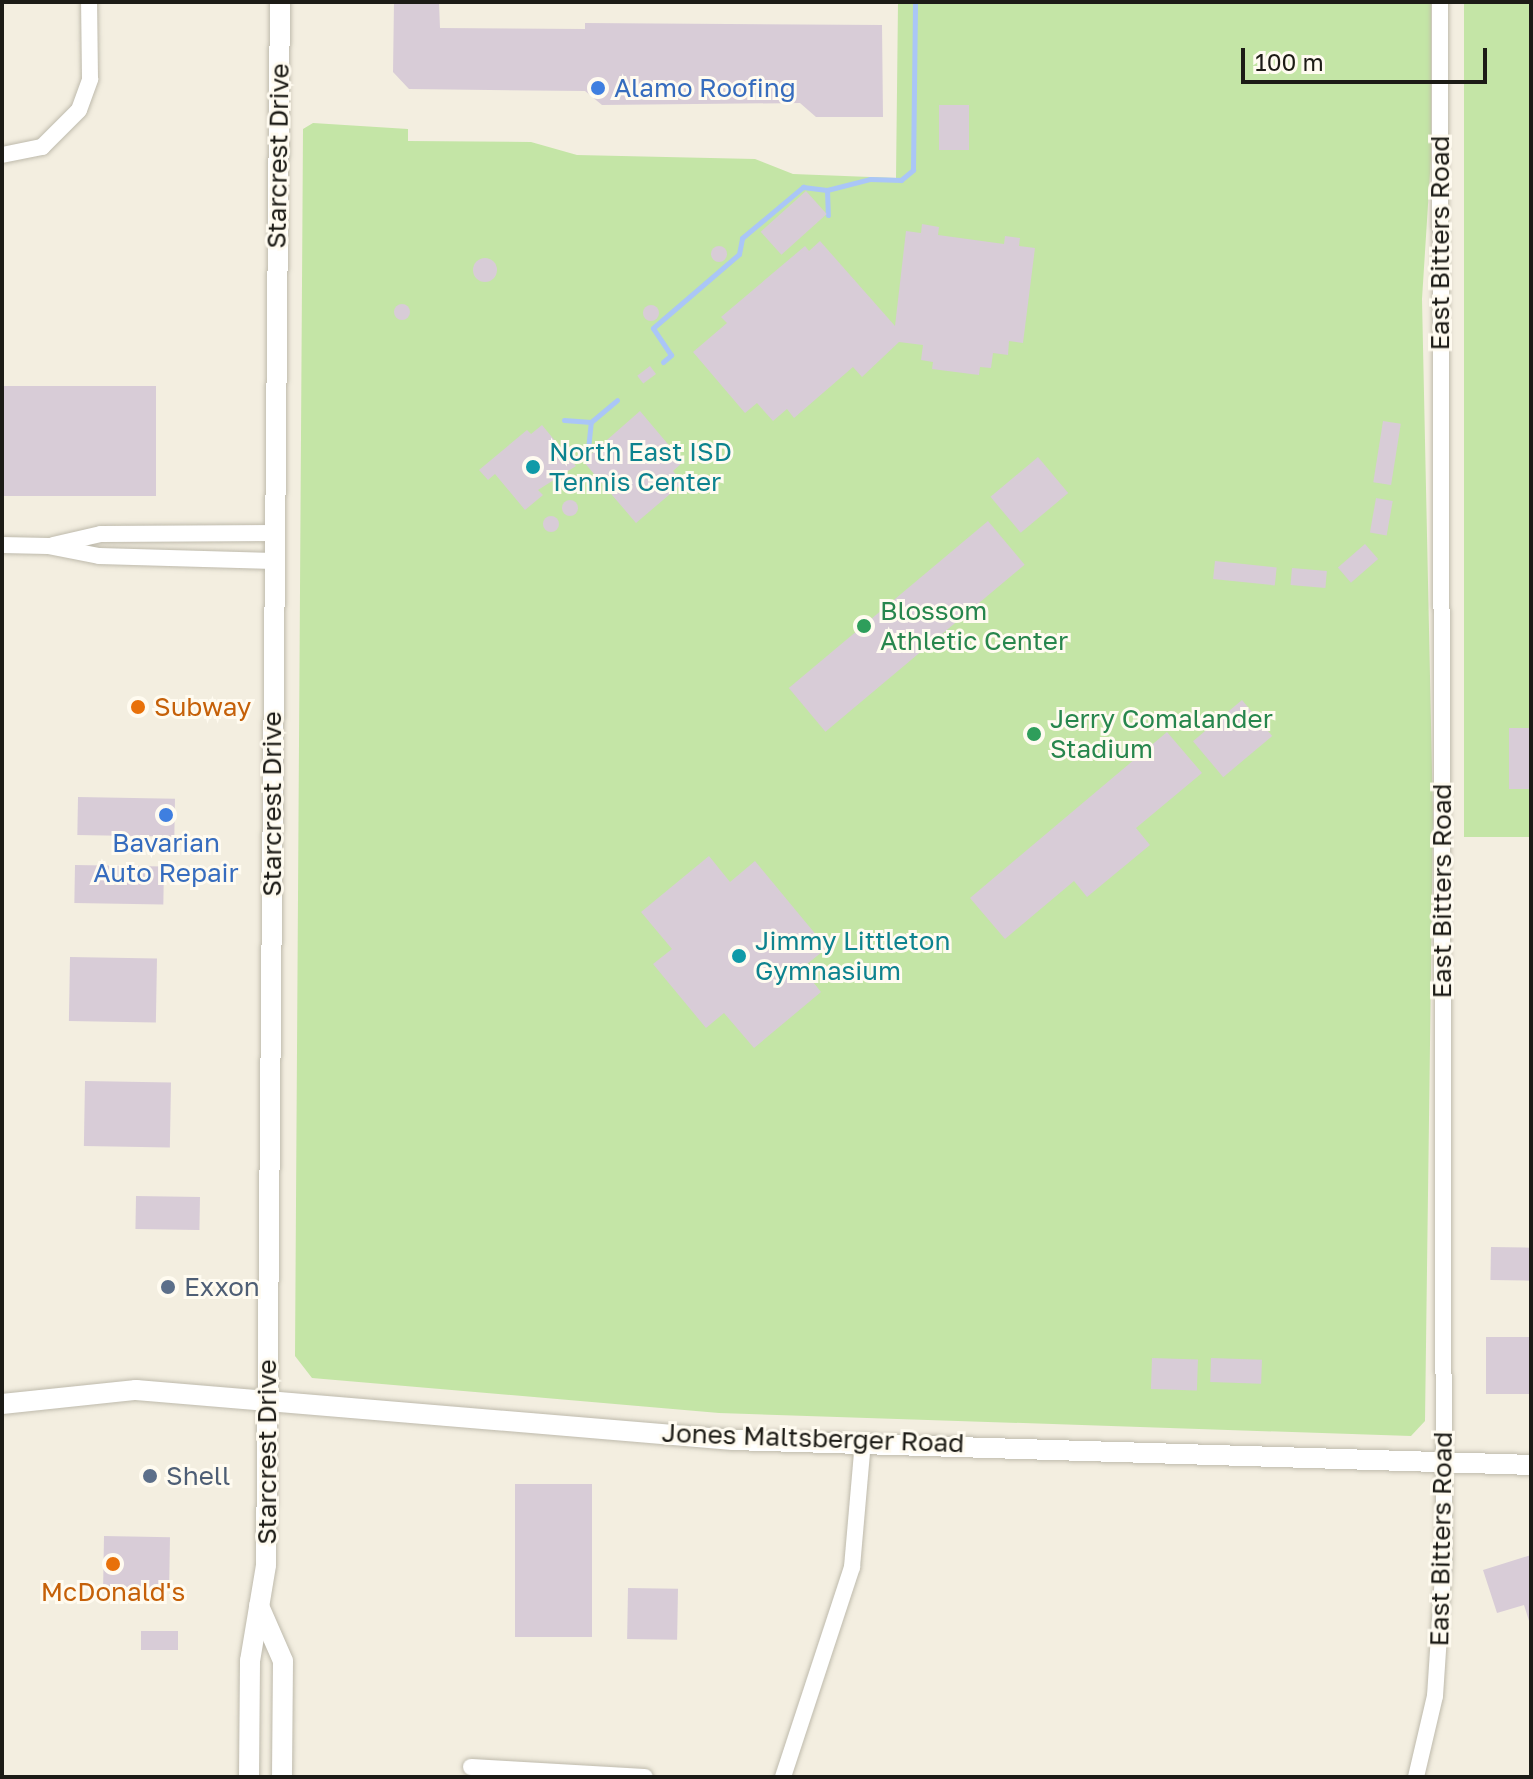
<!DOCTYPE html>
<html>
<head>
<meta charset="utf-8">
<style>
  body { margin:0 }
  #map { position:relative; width:1533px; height:1779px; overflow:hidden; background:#f3eee0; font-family:"Golos Text",sans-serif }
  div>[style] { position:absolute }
  .green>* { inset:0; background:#c4e5a6; transform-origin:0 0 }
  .stream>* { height:5px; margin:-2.5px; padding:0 2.5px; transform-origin:2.5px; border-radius:2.5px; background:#aac6f7 }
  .building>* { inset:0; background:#d8ccd7; transform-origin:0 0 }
  .round { border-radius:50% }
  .roads { filter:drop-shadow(0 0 2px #bebaac) drop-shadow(0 0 2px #bebaac) }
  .minor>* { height:16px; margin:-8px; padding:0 8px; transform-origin:8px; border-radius:8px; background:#fff }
  .major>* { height:20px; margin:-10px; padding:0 10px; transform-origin:10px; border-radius:10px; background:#fff }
  .dots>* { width:22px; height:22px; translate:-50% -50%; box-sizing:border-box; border:4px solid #fffbf0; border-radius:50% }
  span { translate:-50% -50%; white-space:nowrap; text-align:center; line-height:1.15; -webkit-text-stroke:6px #fffbf0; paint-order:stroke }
  .shop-label { font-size:26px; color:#366cbe }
  .left { translate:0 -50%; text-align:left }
  .street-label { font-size:26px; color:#1c1b16 }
  .culture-label { font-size:26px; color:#0d838f }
  .leisure-label { font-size:26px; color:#27864d }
  .food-label { font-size:26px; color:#c56008 }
  .service-label { font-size:26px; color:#4e5e75 }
  .frame { position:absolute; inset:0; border:4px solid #1c1b16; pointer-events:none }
  .scale { position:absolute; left:1241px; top:48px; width:246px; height:36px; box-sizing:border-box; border:4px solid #1c1b16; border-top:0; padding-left:10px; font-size:24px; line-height:28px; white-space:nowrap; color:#1c1b16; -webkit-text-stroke:6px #fffbf0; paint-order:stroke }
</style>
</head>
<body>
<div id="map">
  <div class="green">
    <div style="clip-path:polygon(898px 2px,1431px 2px,1431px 158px,1422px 299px,1433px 818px,1425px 1421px,1411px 1436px,719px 1413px,312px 1378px,295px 1356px,303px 129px,313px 123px,408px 129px,408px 141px,531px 142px,577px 155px,755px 159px,793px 174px,896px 178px)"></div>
    <div style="left:1464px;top:2px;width:67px;height:835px"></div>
  </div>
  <div class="stream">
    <div style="left:827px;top:190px;width:25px;rotate:88deg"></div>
    <div style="left:663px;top:362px;width:11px;rotate:-41deg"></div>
    <div style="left:671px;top:355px;width:32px;rotate:-124deg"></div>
    <div style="left:653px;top:328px;width:113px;rotate:-40.7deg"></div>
    <div style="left:739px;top:254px;width:16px;rotate:-79deg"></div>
    <div style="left:742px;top:238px;width:80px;rotate:-39.9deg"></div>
    <div style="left:803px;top:187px;width:24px;rotate:7deg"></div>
    <div style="left:827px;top:190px;width:44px;rotate:-14.3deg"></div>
    <div style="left:870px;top:179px;width:31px;rotate:2deg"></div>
    <div style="left:901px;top:180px;width:16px;rotate:-40deg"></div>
    <div style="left:913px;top:170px;width:168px;rotate:-89.3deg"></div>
    <div style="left:564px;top:420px;width:27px;rotate:4deg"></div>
    <div style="left:588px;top:449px;width:27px;rotate:-84deg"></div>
    <div style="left:591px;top:422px;width:34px;rotate:-40deg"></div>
  </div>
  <div class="building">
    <div style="clip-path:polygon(394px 2px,439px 2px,440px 28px,585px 29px,585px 23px,882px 25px,883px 117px,816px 117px,800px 103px,602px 105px,585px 91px,409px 89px,393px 72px)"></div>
    <div style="left:939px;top:105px;width:30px;height:45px"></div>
    <div style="left:806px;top:191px;width:31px;height:61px;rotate:48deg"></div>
    <div style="clip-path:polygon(922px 224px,939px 227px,938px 235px,1004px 244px,1005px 236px,1020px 238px,1019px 246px,1035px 248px,1023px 343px,1009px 341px,1008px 355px,993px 353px,991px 368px,980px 367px,979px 375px,932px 369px,933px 362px,921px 360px,923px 345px,899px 342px,862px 377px,853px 367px,794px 418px,787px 409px,773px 421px,757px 403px,745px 413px,693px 352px,727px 323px,721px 317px,805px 246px,809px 251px,820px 241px,895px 326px,906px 231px,921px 233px)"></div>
    <div class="round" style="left:711px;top:246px;width:16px;height:16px"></div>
    <div class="round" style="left:473px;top:258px;width:24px;height:24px"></div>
    <div class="round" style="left:394px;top:304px;width:16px;height:16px"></div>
    <div class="round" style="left:643px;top:305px;width:16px;height:16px"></div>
    <div style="left:650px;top:366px;width:10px;height:16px;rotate:53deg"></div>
    <div style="left:2px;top:386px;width:154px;height:110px"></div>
    <div style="clip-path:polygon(640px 411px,683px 462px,673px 471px,683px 483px,636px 523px,583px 461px)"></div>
    <div style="left:1383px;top:421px;width:18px;height:62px;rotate:9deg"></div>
    <div style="clip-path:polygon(542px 425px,576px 466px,538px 490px,543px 495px,525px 510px,495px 474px,488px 480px,479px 470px,527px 430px,531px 434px)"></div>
    <div style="left:1038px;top:457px;width:47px;height:62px;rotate:50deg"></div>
    <div style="left:1376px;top:498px;width:17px;height:35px;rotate:10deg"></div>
    <div class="round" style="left:562px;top:500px;width:16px;height:16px"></div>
    <div class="round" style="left:543px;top:516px;width:16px;height:16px"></div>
    <div style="left:988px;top:521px;width:57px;height:260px;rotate:50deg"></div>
    <div style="left:1365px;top:544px;width:20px;height:36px;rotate:49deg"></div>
    <div style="left:1215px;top:561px;width:62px;height:18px;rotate:6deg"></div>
    <div style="left:1292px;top:568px;width:35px;height:17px;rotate:5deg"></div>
    <div style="left:1242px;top:700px;width:47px;height:64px;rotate:50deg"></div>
    <div style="left:1509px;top:728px;width:22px;height:61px"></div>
    <div style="clip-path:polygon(1167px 732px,1202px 773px,1136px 828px,1150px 845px,1087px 897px,1074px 881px,1005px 939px,970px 898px)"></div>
    <div style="left:78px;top:797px;width:97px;height:38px;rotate:1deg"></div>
    <div style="clip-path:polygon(709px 856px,730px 882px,755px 861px,827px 948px,802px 968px,821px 992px,754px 1048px,724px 1013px,706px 1028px,653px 964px,672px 949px,641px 912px)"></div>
    <div style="left:75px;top:865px;width:89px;height:38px;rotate:1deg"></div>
    <div style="left:70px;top:957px;width:87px;height:64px;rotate:1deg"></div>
    <div style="left:85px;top:1081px;width:86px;height:65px;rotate:1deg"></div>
    <div style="left:136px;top:1196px;width:64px;height:33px;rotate:1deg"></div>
    <div style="left:1491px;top:1247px;width:40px;height:33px;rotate:1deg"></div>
    <div style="left:1486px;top:1337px;width:45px;height:57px"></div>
    <div style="left:1152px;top:1358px;width:46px;height:31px;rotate:2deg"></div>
    <div style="left:1211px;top:1358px;width:51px;height:24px;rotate:2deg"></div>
    <div style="left:515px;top:1484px;width:77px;height:153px"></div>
    <div style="left:104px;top:1536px;width:66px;height:51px;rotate:1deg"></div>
    <div style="clip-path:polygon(1531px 1555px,1531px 1624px,1530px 1624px,1524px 1605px,1497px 1613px,1483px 1570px)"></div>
    <div style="left:628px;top:1588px;width:50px;height:51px;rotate:1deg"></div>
    <div style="left:141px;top:1631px;width:37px;height:19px"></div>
  </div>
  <div class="roads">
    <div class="minor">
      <div style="left:2px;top:155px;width:41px;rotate:-11.3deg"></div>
      <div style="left:42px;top:147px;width:52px;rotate:-45deg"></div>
      <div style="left:79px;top:110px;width:33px;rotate:-70deg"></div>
      <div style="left:90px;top:79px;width:77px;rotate:-90.7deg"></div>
      <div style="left:2px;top:545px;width:46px;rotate:1.2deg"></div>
      <div style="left:48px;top:546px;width:52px;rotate:11.1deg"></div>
      <div style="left:99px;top:556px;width:175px;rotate:1.6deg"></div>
      <div style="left:53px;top:545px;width:49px;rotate:-12.9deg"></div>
      <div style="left:101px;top:534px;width:174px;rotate:-0.3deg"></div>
      <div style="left:471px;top:1767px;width:174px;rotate:3.3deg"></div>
      <div style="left:783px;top:1777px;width:221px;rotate:-71.8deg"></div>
      <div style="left:852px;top:1567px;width:126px;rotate:-85deg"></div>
      <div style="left:1416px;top:1777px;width:83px;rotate:-76.8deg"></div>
      <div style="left:1435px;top:1696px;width:135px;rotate:-86.2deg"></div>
      <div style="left:1444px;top:1561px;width:1559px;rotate:-90.15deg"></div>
    </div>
    <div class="major">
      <div style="left:2px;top:1404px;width:135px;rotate:-6deg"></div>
      <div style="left:136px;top:1390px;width:599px;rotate:4.79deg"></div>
      <div style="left:733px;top:1440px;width:798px;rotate:1.79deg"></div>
      <div style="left:259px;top:1606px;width:60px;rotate:66.4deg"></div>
      <div style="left:283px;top:1661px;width:116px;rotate:90.5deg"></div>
      <div style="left:249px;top:1777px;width:116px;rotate:-89.5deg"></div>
      <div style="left:250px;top:1661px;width:97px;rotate:-80.5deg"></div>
      <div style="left:266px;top:1565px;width:1563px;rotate:-89.49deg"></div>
    </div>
  </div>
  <div class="dots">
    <div style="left:598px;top:88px;background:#3f7fe0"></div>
    <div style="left:533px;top:467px;background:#0f9aa8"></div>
    <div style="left:864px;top:626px;background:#2e9e5b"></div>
    <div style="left:138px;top:707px;background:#e8710a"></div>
    <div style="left:1034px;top:734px;background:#2e9e5b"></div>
    <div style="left:166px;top:815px;background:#3f7fe0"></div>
    <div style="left:739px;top:956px;background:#0f9aa8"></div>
    <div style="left:168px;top:1287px;background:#5c6f8a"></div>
    <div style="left:150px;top:1476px;background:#5c6f8a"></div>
    <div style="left:113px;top:1564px;background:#e8710a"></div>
  </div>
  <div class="shop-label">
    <span class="left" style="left:614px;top:88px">Alamo Roofing</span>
    <span style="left:166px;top:858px">Bavarian<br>Auto Repair</span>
  </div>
  <div class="street-label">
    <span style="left:278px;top:156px;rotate:-89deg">Starcrest Drive</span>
    <span style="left:1440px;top:243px;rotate:-90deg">East Bitters Road</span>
    <span style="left:272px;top:804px;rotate:-90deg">Starcrest Drive</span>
    <span style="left:1442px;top:891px;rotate:-90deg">East Bitters Road</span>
    <span style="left:813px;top:1438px;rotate:2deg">Jones Maltsberger Road</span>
    <span style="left:267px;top:1452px;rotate:-90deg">Starcrest Drive</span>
    <span style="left:1441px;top:1539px;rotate:-89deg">East Bitters Road</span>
  </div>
  <div class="culture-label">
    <span class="left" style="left:549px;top:467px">North East ISD<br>Tennis Center</span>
    <span class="left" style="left:755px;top:956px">Jimmy Littleton<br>Gymnasium</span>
  </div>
  <div class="leisure-label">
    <span class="left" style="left:880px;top:626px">Blossom<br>Athletic Center</span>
    <span class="left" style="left:1050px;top:734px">Jerry Comalander<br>Stadium</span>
  </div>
  <div class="food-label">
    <span class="left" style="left:154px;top:707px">Subway</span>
    <span style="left:113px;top:1592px">McDonald's</span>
  </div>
  <div class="service-label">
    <span class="left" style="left:184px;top:1287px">Exxon</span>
    <span class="left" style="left:166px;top:1476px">Shell</span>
  </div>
  <div class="frame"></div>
  <div class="scale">100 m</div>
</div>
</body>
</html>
